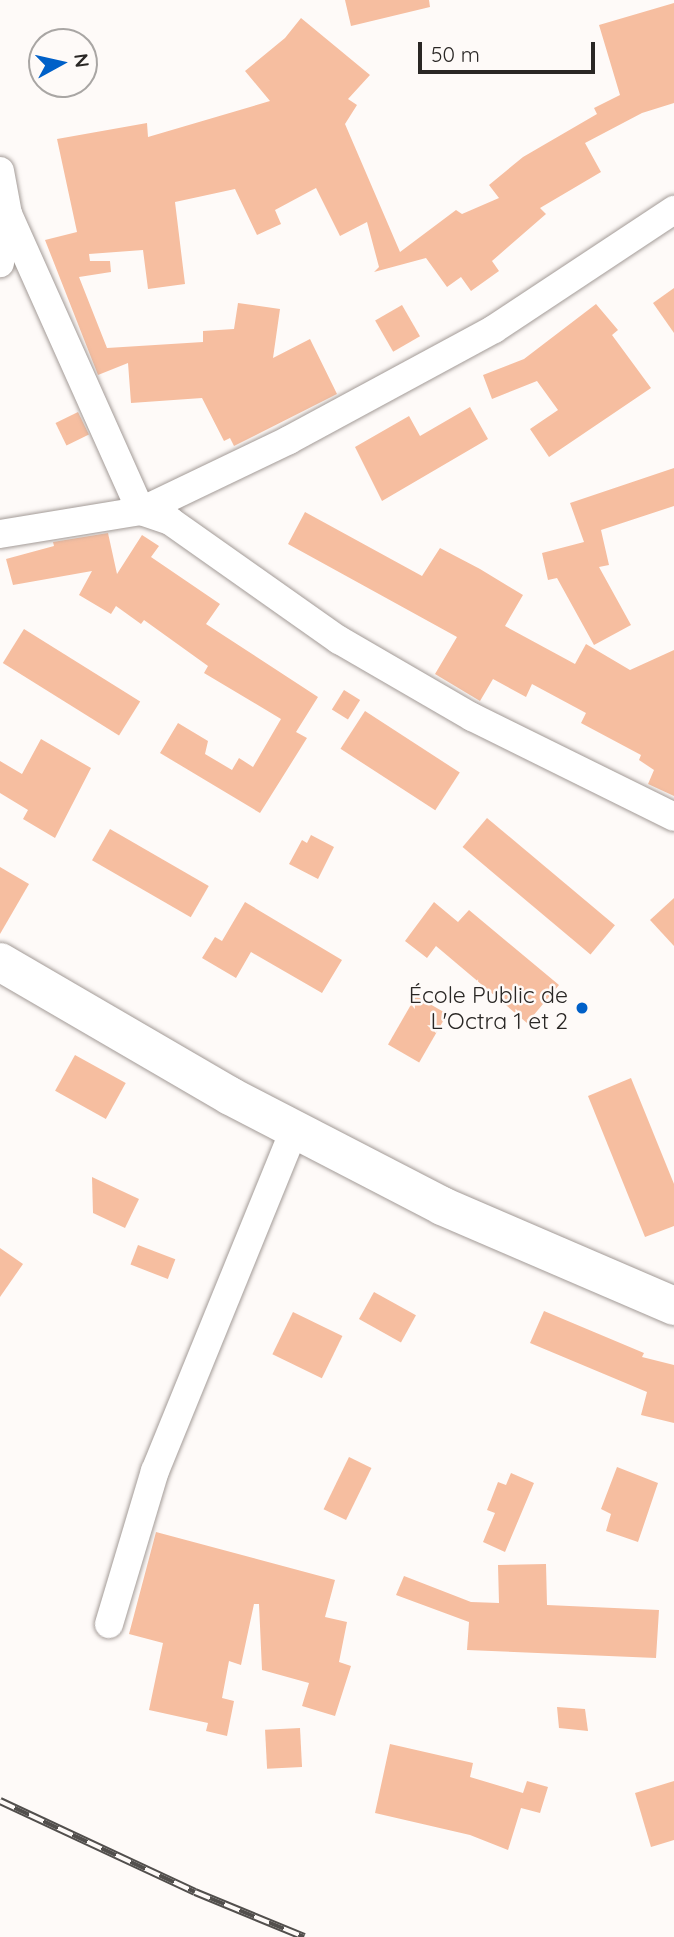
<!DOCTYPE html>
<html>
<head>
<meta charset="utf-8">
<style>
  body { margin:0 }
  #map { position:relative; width:674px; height:1937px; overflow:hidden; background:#fefaf8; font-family:Quicksand,sans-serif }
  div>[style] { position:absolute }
  .building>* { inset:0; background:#f6bea0; transform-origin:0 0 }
  .roads { filter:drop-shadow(0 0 2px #a39b97) drop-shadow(0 0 2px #a39b97) }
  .street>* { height:28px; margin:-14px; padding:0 14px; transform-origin:14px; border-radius:14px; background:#fff }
  .secondary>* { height:38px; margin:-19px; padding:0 19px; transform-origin:19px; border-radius:19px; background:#fff }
  .rail>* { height:8px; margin-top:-4px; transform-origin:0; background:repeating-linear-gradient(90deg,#fefaf8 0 16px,#524f4d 0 32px); box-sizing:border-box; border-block:2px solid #524f4d }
  .dots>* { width:19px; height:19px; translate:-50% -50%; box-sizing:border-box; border:4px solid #fefaf8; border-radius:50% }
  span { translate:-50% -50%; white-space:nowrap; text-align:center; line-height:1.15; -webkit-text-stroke:5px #fefaf8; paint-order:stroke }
  .poi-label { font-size:23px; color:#2a2725 }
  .right { translate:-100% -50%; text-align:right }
  .north { position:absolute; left:28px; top:28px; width:70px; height:70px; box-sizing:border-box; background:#fefaf8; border:2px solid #a9a6a4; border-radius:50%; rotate:82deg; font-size:19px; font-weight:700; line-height:28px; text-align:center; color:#2a2725 }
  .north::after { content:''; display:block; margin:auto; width:24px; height:32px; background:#0060c8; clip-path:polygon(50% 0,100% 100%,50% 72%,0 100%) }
  .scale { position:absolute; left:418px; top:42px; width:177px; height:32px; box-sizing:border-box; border:4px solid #2a2725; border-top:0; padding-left:9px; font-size:21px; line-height:24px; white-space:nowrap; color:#2a2725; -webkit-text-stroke:5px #fefaf8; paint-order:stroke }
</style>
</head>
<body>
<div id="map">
  <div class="building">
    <div style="clip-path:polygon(345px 0,429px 0,430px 7px,351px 26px)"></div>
    <div style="clip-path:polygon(674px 3px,674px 103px,642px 113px,585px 143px,601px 172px,540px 208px,546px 214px,492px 261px,499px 271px,471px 291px,461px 277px,447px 287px,426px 258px,374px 272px,379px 267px,367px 222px,340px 236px,316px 188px,275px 210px,281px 224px,257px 235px,235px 189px,175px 202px,185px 284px,148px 289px,143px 250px,89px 254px,90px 261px,110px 261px,111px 272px,79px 277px,107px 348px,203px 342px,203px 331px,234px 329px,238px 303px,280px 309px,273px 358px,310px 339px,337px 394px,234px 446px,230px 438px,224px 441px,202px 398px,131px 403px,128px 363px,98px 375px,45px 240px,77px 232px,57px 139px,147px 123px,148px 137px,270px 101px,245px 71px,285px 38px,301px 18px,370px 75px,348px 99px,357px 105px,345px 124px,400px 252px,456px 210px,462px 214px,499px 198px,489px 185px,523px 157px,597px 114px,594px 108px,620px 95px,599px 25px)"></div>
    <div style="clip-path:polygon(674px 288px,674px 333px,653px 303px)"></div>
    <div style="clip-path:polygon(596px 304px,618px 330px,612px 335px,651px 388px,549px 457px,530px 429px,558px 410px,537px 381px,492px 399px,483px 375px,524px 359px)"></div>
    <div style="left:402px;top:305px;width:36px;height:31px;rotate:60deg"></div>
    <div style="clip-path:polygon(470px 407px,488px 439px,382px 501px,355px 447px,409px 416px,420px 436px)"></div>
    <div style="left:78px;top:412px;width:25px;height:25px;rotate:64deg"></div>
    <div style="clip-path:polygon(674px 468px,674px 506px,601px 530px,609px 565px,599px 567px,631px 625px,594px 645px,557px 578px,548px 580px,542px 553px,584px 542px,570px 503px)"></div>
    <div style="clip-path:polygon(305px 512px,422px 576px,440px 548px,480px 569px,523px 595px,505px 626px,575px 664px,586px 644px,630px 670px,674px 650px,674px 796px,648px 784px,654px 770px,639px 760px,641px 755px,581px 723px,586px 713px,532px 684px,526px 697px,493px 679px,480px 701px,435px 674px,457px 637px,288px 544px)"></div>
    <div style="clip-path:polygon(108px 533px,117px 574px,142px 535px,159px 546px,151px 557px,220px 604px,206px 624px,318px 697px,296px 732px,307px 738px,260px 813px,160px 753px,178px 723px,208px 741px,205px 754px,232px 770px,239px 758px,253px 767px,281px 719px,204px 673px,208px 666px,144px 620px,141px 624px,116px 606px,111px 614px,79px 595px,92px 571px,13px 585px,6px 559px,54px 546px,53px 542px)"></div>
    <div style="left:24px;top:629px;width:137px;height:40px;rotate:32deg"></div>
    <div style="left:344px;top:690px;width:19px;height:23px;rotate:32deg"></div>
    <div style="left:365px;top:711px;width:113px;height:45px;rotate:33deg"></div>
    <div style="clip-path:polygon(41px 739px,91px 768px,55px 838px,23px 819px,28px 810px,0 793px,0 761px,22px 774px)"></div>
    <div style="left:487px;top:818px;width:167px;height:38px;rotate:40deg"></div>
    <div style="left:110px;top:829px;width:114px;height:36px;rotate:30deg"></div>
    <div style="clip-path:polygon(311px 835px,334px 847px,318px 879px,289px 864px,302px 840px,307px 843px)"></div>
    <div style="clip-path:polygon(0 867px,29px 884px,0 934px)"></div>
    <div style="clip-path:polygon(674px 898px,674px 946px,650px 920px)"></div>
    <div style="clip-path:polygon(245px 902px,342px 960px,322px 993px,251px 952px,236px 978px,202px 958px,215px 937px,222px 941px)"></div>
    <div style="clip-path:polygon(434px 902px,458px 922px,469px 910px,559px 985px,527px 1023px,436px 946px,427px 958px,405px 941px)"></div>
    <div style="left:416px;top:996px;width:36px;height:56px;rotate:30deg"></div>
    <div style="left:75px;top:1055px;width:58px;height:41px;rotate:29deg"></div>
    <div style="clip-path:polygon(631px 1078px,674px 1184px,674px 1226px,645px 1237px,588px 1096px)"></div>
    <div style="clip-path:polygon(92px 1177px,139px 1199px,125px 1228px,93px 1213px)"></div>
    <div style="left:138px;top:1245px;width:40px;height:21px;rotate:21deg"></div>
    <div style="clip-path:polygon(0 1248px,23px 1264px,0 1297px)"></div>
    <div style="left:374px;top:1292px;width:48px;height:31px;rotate:29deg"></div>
    <div style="clip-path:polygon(544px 1311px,644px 1353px,642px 1357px,674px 1365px,674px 1423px,641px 1415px,647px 1392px,530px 1343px)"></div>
    <div style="left:293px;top:1312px;width:55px;height:47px;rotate:26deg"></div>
    <div style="left:349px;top:1457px;width:25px;height:58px;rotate:26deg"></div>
    <div style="clip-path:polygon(617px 1467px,658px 1483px,638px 1542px,606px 1531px,611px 1514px,601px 1509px)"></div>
    <div style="clip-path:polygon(511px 1473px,534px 1483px,505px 1552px,483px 1542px,495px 1513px,487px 1510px,498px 1482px,506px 1485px)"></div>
    <div style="clip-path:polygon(156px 1532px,335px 1580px,325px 1617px,347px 1622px,339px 1662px,351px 1666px,335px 1716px,302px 1706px,309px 1683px,262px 1670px,259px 1604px,254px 1604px,241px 1665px,229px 1661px,222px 1698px,234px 1701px,227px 1736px,206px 1731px,208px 1723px,149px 1710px,163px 1643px,129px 1634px)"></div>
    <div style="clip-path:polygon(546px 1564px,547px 1605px,659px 1610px,656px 1658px,467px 1650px,469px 1622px,396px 1595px,404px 1576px,471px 1602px,499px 1603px,498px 1565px)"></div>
    <div style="clip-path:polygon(557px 1707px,585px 1709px,588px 1731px,559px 1728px)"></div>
    <div style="left:300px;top:1728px;width:39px;height:35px;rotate:87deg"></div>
    <div style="clip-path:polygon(390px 1744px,473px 1763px,470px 1777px,523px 1793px,527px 1781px,548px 1787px,540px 1813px,521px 1808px,508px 1850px,470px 1835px,375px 1813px)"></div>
    <div style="clip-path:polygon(674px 1781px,674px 1840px,651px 1847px,635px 1793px)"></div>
  </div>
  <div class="roads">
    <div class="street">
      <div style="left:0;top:171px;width:44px;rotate:79.5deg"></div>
      <div style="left:8px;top:214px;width:50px;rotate:99.3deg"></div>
      <div style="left:8px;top:214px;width:325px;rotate:65.9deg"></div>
      <div style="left:141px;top:511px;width:164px;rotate:-25.6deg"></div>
      <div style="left:289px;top:440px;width:233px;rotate:-28.4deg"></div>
      <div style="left:494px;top:329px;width:216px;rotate:-33.5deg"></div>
      <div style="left:0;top:534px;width:143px;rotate:-9.3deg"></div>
      <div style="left:141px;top:511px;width:31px;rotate:19deg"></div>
      <div style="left:170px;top:521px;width:207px;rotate:35.2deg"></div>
      <div style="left:339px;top:640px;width:154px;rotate:30.1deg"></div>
      <div style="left:472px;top:717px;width:225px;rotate:26.3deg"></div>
      <div style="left:109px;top:1624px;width:160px;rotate:-73.3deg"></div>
      <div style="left:155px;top:1471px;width:368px;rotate:-67.8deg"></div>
    </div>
    <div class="secondary">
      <div style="left:0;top:962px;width:266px;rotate:30.2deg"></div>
      <div style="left:230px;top:1096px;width:239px;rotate:27.4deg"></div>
      <div style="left:442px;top:1206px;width:253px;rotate:23.3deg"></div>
    </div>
  </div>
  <div class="rail">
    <div style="left:0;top:1801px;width:215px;rotate:25deg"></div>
    <div style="left:195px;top:1892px;width:118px;rotate:22.4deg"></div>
  </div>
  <div class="dots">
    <div style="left:582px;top:1008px;background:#0060c8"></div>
  </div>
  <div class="poi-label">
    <span class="right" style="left:568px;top:1008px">École Public de<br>L'Octra 1 et 2</span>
  </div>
  <div class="north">N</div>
  <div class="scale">50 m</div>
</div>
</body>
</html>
